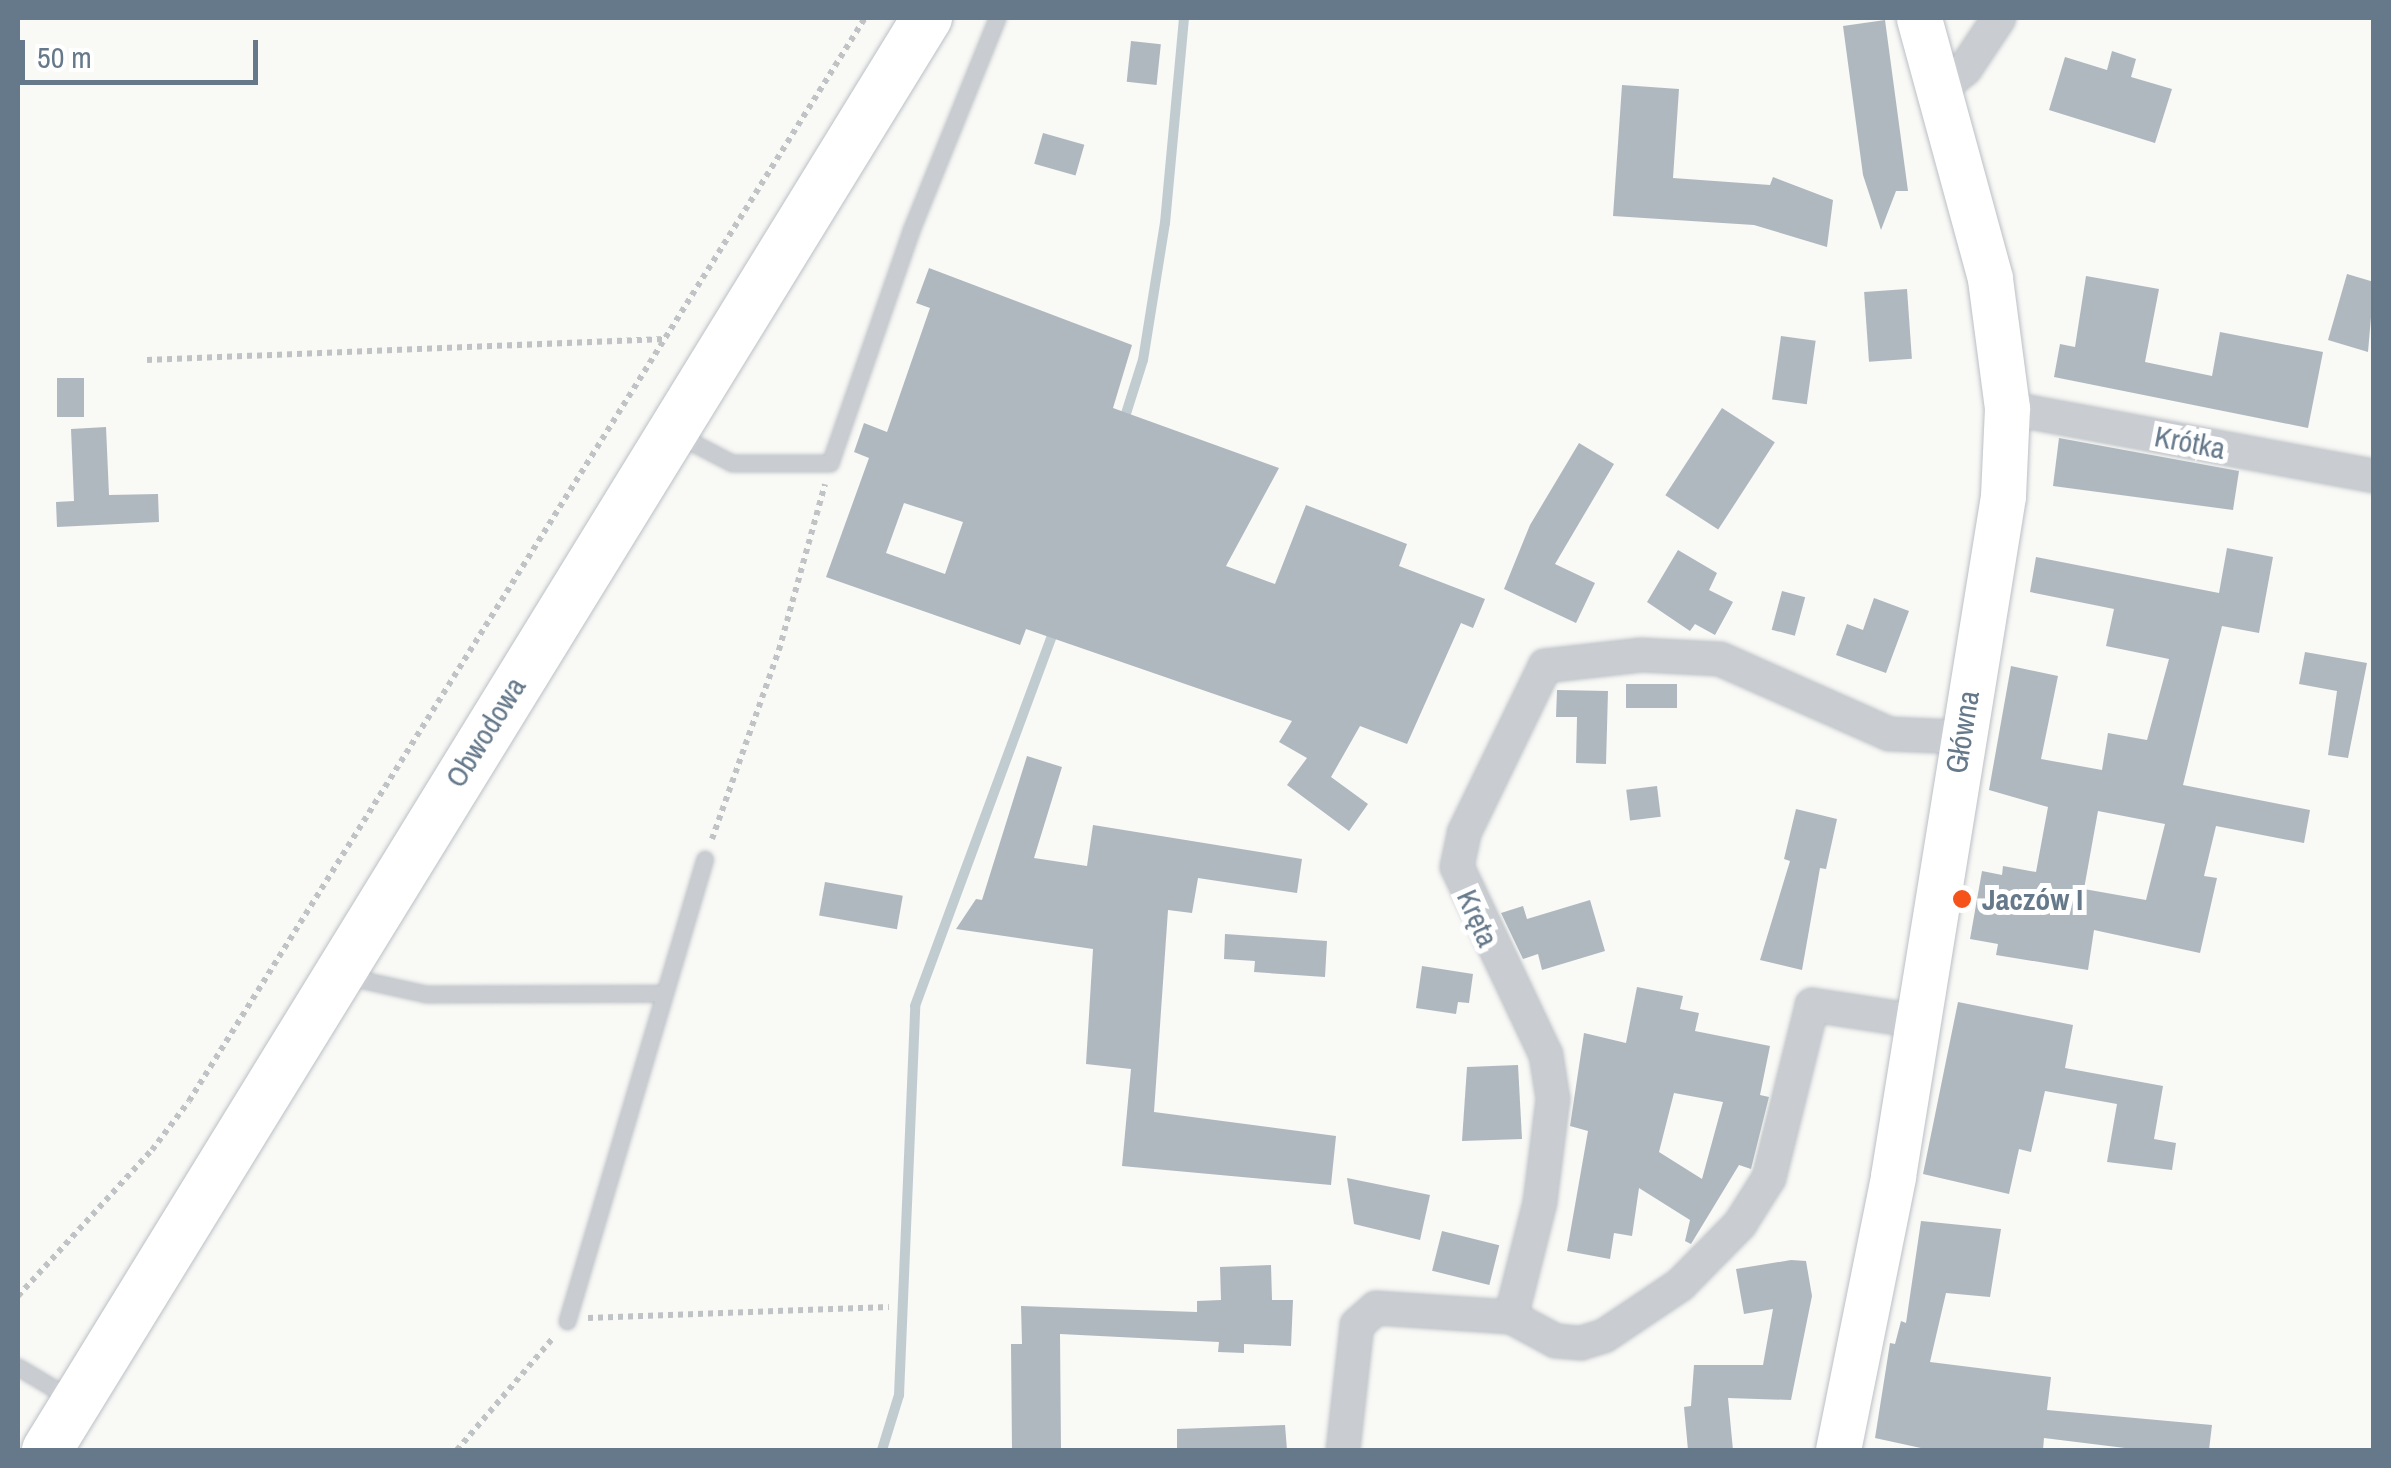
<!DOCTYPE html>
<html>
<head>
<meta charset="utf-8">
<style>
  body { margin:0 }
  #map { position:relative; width:2391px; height:1468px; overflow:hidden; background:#f9f9f6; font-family:"Archivo Narrow",sans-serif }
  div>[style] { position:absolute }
  .stream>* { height:10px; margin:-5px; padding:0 5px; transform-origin:5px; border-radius:5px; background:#c1ccd1 }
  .building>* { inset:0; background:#afb8bf; transform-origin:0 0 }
  .path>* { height:6px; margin-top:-3px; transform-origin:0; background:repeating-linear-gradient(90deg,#c0c3c5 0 5px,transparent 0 10px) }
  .roads { filter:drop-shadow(0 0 2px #bbc0c5) drop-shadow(0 0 2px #bbc0c5) }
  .lane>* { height:15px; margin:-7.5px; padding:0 7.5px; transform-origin:7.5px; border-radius:7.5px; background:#c9cdd1 }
  .street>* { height:32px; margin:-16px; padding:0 16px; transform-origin:16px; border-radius:16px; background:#c9cdd1 }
  .secondary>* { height:45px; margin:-22.5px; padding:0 22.5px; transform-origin:22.5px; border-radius:22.5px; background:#fff }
  .primary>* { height:50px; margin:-25px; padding:0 25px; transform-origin:25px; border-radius:25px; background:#fff }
  .dots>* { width:28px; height:28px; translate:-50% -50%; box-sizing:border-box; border:5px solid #fff; border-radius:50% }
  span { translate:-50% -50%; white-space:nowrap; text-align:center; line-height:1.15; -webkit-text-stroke:10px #fff; paint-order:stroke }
  .street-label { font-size:30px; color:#65798b }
  .poi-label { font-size:30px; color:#65798b; font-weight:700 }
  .left { translate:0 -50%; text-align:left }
  .frame { position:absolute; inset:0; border:20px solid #65798b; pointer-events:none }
  .scale { position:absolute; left:20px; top:40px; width:238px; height:45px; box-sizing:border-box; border:5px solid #65798b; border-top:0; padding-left:12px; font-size:30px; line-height:35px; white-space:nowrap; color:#65798b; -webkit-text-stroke:8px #fff; paint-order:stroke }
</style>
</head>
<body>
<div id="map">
  <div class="stream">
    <div style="left:1123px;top:423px;width:66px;rotate:-72.4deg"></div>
    <div style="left:1143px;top:360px;width:139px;rotate:-80.9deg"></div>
    <div style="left:1165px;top:223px;width:206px;rotate:-84.7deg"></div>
    <div style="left:882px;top:1450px;width:58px;rotate:-72.8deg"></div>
    <div style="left:899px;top:1395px;width:389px;rotate:-87.6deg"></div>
    <div style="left:915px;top:1006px;width:406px;rotate:-69.7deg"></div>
  </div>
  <div class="building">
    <div style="clip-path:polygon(1885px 20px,1908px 191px,1896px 191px,1881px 230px,1863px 175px,1843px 26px)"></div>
    <div style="left:1131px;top:41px;width:30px;height:41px;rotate:6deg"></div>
    <div style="clip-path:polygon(2112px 51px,2136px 59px,2131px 77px,2172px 89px,2155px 143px,2049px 110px,2065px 57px,2107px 70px)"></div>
    <div style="clip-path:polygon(1622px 85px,1679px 89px,1673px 178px,1770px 185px,1773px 177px,1833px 200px,1827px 247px,1754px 225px,1613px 216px)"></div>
    <div style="left:1043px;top:133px;width:43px;height:32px;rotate:16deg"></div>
    <div style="clip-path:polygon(evenodd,929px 268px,1132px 345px,1113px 408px,1279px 468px,1226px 566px,1275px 584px,1306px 505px,1407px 544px,1399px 566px,1485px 599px,1473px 628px,1461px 623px,1407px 744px,1360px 726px,1331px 777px,1368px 804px,1349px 831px,1287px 785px,1307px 758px,1279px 742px,1292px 721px,1026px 629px,1020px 645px,826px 577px,869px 458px,854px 452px,864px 423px,887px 432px,930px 308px,916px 303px,929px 268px,904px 503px,963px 522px,945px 574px,886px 553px,904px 503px)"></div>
    <div style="clip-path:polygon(2347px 274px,2374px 282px,2368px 352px,2328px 340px)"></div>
    <div style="clip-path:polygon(2086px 276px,2159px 289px,2145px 362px,2212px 376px,2220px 332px,2323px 352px,2308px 428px,2054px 377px,2060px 344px,2075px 347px)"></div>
    <div style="left:1907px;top:289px;width:70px;height:43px;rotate:86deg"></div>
    <div style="left:1781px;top:336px;width:35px;height:64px;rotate:8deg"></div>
    <div style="left:57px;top:378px;width:27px;height:39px"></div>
    <div style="left:1722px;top:408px;width:63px;height:104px;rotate:33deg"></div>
    <div style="clip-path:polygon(106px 427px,109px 495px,158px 494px,159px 522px,57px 527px,56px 502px,74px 501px,71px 429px)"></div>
    <div style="clip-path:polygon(2059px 438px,2239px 471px,2233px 510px,2053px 486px)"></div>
    <div style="clip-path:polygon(1579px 443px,1614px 464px,1555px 564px,1595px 583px,1576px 623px,1504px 589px,1530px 525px)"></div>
    <div style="clip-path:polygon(evenodd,2227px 548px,2273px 557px,2259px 633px,2222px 626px,2183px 785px,2310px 810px,2304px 843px,2216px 826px,2204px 876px,2217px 878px,2200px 953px,2094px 930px,2088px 970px,1996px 955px,1998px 944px,1970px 939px,1982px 871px,2002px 875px,2003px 866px,2036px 872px,2048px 807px,1989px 790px,2011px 666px,2058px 676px,2041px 759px,2102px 770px,2108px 733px,2147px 740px,2169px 659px,2106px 646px,2114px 609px,2030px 592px,2036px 557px,2219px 593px,2227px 548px,2098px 811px,2165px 824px,2146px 900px,2084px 889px,2098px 811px)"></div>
    <div style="clip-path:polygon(1678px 550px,1717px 573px,1709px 590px,1733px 602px,1715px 635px,1695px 624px,1690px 631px,1647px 602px)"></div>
    <div style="left:1782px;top:591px;width:24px;height:40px;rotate:15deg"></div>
    <div style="clip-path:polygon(1874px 598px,1909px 611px,1886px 673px,1836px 655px,1847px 624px,1863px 630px)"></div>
    <div style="clip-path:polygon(2305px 652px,2367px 663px,2348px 758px,2328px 755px,2337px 691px,2299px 684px)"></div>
    <div style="left:1626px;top:684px;width:51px;height:24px"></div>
    <div style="clip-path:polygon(1557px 690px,1608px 691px,1606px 764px,1576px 763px,1577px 717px,1556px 717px)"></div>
    <div style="clip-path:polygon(1027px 756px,1062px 767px,1034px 858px,1087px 866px,1093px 825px,1302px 859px,1297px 893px,1198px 878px,1192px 913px,1168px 910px,1154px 1112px,1336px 1136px,1331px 1185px,1122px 1166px,1131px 1069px,1086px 1064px,1093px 949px,956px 929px,976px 899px,982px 900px)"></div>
    <div style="left:1657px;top:786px;width:31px;height:31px;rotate:83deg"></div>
    <div style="clip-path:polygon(1796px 809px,1837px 819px,1826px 869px,1820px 868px,1802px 970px,1760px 960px,1790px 861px,1784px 859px)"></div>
    <div style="left:825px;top:882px;width:79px;height:34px;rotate:10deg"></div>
    <div style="clip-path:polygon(1590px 900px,1605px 951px,1542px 970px,1538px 954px,1523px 959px,1501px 913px,1523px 906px,1527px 919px)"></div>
    <div style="clip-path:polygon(1225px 934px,1327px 941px,1325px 977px,1254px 972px,1255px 961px,1224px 959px)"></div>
    <div style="clip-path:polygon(1422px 966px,1473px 974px,1469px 1003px,1458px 1002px,1456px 1014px,1416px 1008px)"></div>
    <div style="clip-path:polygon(evenodd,1637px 987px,1683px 996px,1680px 1009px,1699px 1013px,1695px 1031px,1770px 1046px,1760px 1095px,1769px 1097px,1751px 1169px,1739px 1165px,1691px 1244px,1685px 1241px,1690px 1220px,1639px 1188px,1632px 1236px,1614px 1233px,1610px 1259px,1567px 1251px,1588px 1131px,1570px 1126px,1584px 1033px,1626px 1043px,1637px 987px,1674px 1093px,1723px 1102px,1702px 1179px,1659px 1152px,1674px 1093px)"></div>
    <div style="clip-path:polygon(1958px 1002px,2073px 1025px,2065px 1068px,2163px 1086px,2154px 1139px,2176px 1143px,2172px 1170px,2107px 1162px,2117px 1104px,2045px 1091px,2031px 1152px,2019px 1149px,2009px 1194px,1923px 1174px)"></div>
    <div style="clip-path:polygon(1518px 1065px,1522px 1139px,1462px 1141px,1467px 1067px)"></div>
    <div style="clip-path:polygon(1347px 1178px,1430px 1195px,1420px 1240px,1354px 1224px)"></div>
    <div style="clip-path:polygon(1921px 1221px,2001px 1229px,1990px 1297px,1946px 1293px,1930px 1362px,2051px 1377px,2047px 1410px,2212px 1425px,2209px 1450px,2141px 1450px,2044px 1438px,2043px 1450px,1930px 1450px,1875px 1438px,1890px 1343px,1895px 1344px,1901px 1321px,1906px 1323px)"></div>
    <div style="left:1442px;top:1231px;width:59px;height:41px;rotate:14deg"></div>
    <div style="clip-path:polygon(1791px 1260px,1806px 1261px,1812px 1296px,1791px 1400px,1728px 1398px,1733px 1450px,1688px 1450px,1684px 1407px,1691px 1406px,1694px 1365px,1763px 1365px,1773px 1309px,1744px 1314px,1736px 1269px)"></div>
    <div style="clip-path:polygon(1271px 1265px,1272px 1300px,1293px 1300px,1291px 1346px,1244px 1344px,1244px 1353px,1218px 1352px,1219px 1342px,1060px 1334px,1061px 1450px,1012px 1450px,1011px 1344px,1022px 1344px,1021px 1306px,1197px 1312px,1197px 1301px,1221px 1300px,1220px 1267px)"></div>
    <div style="clip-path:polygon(1285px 1425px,1287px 1450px,1177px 1450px,1177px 1429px)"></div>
  </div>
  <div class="path">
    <div style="left:147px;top:360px;width:518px;rotate:-2.32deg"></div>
    <div style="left:712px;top:839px;width:201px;rotate:-70.5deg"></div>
    <div style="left:779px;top:650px;width:172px;rotate:-74.5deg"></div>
    <div style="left:18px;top:1296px;width:198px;rotate:-47.5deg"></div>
    <div style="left:152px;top:1150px;width:61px;rotate:-52.9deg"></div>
    <div style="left:189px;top:1101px;width:1277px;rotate:-58.03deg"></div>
    <div style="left:588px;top:1318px;width:301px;rotate:-2.1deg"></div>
    <div style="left:457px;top:1450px;width:149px;rotate:-49.4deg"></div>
  </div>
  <div class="roads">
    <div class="lane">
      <div style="left:678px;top:435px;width:61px;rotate:27.4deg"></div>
      <div style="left:732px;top:463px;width:98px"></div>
      <div style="left:830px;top:463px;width:247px;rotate:-70.8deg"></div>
      <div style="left:911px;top:230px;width:229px;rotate:-67.9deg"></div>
      <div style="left:345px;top:976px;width:83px;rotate:12.5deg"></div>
      <div style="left:426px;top:994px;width:236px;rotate:-0.2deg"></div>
      <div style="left:567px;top:1321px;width:482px;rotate:-73.4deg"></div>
      <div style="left:18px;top:1367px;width:61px;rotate:30.8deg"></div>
    </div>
    <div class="street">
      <div style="left:1942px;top:88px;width:30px;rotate:-40deg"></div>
      <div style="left:1965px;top:69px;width:61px;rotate:-56.3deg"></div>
      <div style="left:2007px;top:408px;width:373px;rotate:10.5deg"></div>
      <div style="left:1511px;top:1317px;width:119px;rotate:-75.8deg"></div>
      <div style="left:1540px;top:1202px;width:104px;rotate:-82.8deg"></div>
      <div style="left:1553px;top:1099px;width:45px;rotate:-99deg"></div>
      <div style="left:1546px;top:1055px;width:208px;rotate:-115.3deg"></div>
      <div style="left:1457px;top:867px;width:35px;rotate:-78deg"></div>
      <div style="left:1464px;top:833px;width:186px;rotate:-64.1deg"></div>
      <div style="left:1545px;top:666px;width:97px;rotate:-6.5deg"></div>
      <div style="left:1641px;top:655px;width:79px;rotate:2.9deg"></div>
      <div style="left:1720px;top:659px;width:185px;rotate:23.9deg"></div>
      <div style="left:1889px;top:734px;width:71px;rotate:2.4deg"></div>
      <div style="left:1343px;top:1450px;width:126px;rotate:-83.6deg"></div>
      <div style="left:1357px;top:1325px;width:25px;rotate:-42deg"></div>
      <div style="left:1376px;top:1308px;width:135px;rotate:3.8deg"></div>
      <div style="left:1511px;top:1317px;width:51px;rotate:28.1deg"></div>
      <div style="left:1556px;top:1341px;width:25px;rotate:5deg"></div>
      <div style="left:1581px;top:1343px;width:24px;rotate:-17deg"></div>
      <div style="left:1604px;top:1336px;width:92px;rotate:-33.9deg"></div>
      <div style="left:1680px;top:1285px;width:86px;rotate:-45.5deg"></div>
      <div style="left:1740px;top:1224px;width:54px;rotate:-57.8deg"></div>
      <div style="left:1769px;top:1178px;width:178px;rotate:-76deg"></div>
      <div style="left:1812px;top:1005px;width:105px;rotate:8.7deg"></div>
    </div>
    <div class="secondary">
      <div style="left:1838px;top:1450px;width:279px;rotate:-78.6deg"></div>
      <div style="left:1893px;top:1176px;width:689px;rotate:-80.81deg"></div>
      <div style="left:2003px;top:496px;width:88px;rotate:-87.4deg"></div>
      <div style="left:2007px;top:408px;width:131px;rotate:-97.5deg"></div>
      <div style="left:1990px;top:278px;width:270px;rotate:-105.3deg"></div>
    </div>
    <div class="primary">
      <div style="left:47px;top:1450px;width:1681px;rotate:-58.43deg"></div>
    </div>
  </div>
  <div class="dots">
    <div style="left:1962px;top:899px;background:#f6531a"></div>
  </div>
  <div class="street-label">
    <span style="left:2190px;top:442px;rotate:11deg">Krótka</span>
    <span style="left:485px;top:732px;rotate:-58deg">Obwodowa</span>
    <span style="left:1962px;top:732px;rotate:-81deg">Główna</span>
    <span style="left:1478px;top:918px;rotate:66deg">Kręta</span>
  </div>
  <div class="poi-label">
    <span class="left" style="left:1982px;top:899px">Jaczów I</span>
  </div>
  <div class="frame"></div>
  <div class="scale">50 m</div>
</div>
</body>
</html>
